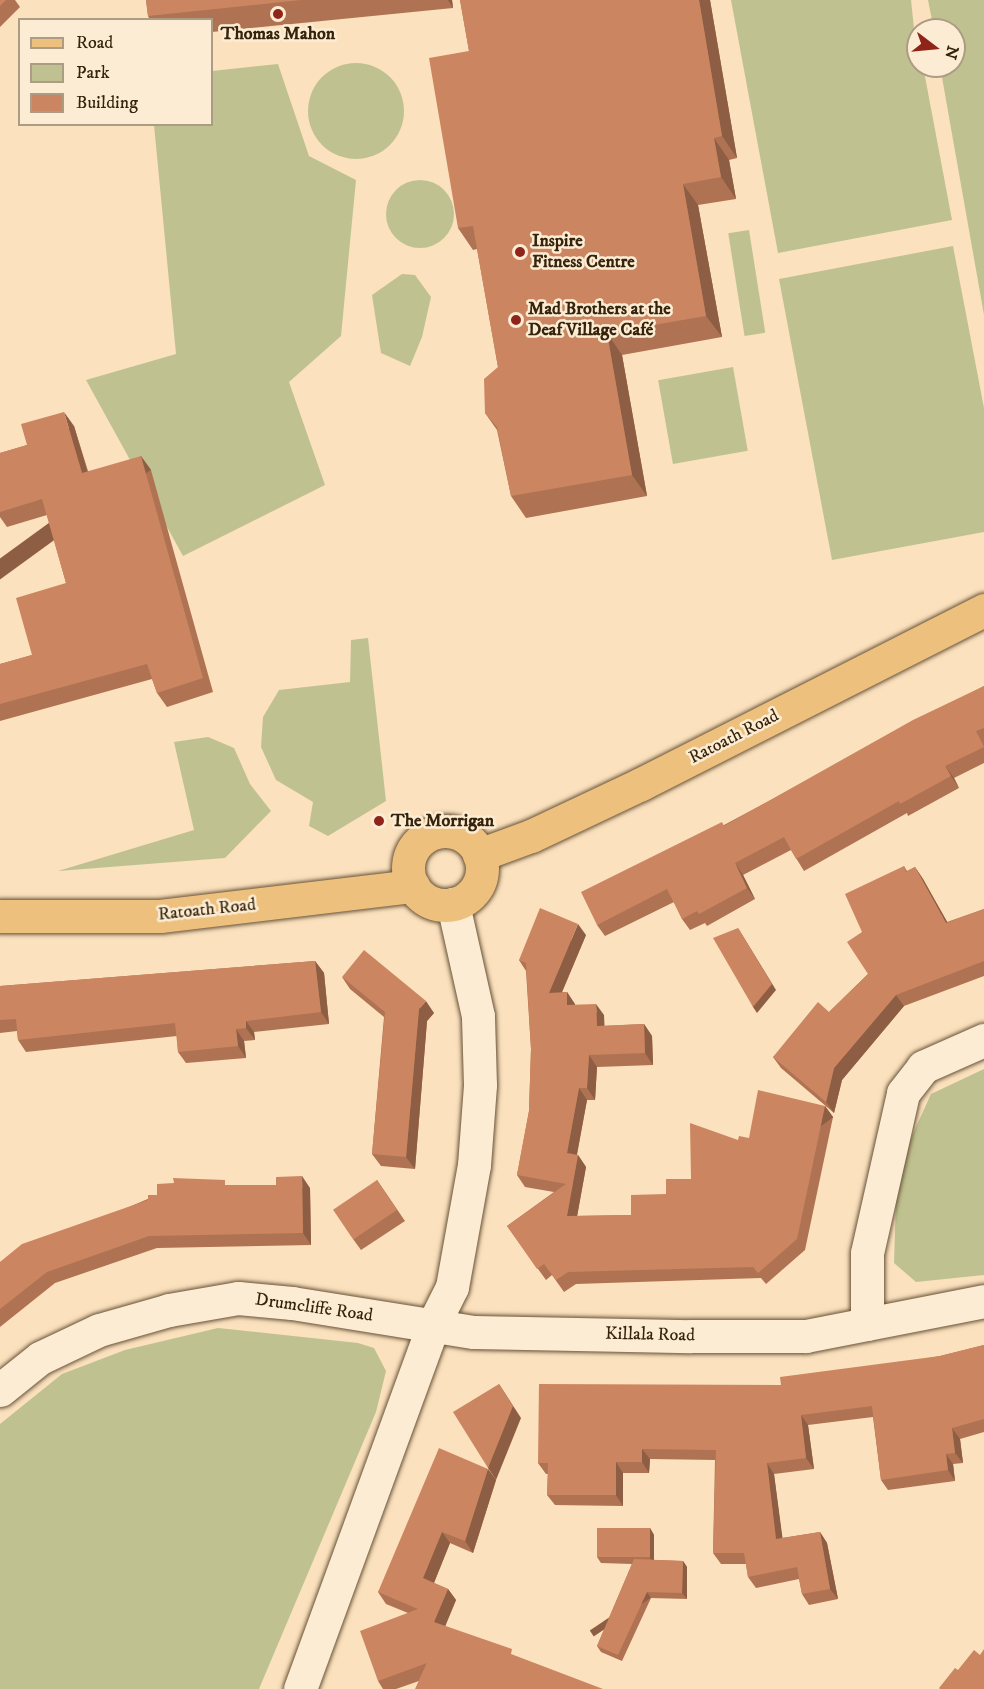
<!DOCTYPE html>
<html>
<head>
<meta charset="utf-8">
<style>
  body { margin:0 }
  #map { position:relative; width:984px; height:1689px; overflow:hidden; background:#fbe1bd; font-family:"IM FELL DW Pica",serif }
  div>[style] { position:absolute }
  .green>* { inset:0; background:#bfc290; transform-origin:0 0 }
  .round { border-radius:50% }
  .roads { filter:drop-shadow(0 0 2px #675238) drop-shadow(0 0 2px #675238) }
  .minor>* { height:33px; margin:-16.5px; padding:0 16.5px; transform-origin:16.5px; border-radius:16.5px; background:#fcecd4 }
  .major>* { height:33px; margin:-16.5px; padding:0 16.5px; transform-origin:16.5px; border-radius:16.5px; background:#eec07e }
  .major>.ring { margin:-16.5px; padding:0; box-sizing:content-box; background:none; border:33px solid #eec07e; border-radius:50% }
  .wall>* { inset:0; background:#af7353 }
  .shaded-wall>* { inset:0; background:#8e5e44; transform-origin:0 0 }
  .building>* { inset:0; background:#cb8661; transform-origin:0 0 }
  .dots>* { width:16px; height:16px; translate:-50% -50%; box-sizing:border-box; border:3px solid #fcecd4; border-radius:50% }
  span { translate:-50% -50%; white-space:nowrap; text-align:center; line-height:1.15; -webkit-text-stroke:5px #fcecd4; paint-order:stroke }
  .poi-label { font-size:18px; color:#36230b; font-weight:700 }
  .left { translate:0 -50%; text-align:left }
  .street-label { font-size:18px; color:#36230b }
  .legend { position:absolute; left:18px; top:18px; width:195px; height:108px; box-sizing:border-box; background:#fcecd4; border:2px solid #ad9c84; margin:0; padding:8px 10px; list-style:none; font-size:18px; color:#36230b }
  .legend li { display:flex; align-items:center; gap:12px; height:30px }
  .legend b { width:30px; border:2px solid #ad9c84 }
  .north { position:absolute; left:906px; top:18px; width:60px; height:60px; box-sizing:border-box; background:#fcecd4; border:2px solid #ad9c84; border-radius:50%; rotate:106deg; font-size:16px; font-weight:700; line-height:24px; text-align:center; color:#36230b }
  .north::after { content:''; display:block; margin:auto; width:21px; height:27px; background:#8f2418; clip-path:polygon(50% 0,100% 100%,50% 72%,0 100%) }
</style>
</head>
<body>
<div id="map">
  <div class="green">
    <div style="clip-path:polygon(731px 0,911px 0,918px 66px,923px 66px,952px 220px,778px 253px)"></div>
    <div style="clip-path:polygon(928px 0,984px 0,984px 315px,940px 66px,954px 66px,954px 30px,934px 30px)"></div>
    <div class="round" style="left:308px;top:63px;width:96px;height:96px"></div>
    <div style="clip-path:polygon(278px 64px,309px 156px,356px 180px,341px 336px,289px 382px,325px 485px,183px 556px,86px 380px,176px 354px,154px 125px,212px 124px,212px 71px)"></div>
    <div class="round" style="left:386px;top:180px;width:68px;height:68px"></div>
    <div style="left:749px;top:230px;width:104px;height:21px;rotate:81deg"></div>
    <div style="clip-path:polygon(953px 246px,984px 408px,984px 532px,832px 560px,779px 279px)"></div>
    <div style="clip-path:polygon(402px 274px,415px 275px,431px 297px,422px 337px,410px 366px,381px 353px,372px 295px)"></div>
    <div style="left:733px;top:367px;width:85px;height:76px;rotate:80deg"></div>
    <div style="clip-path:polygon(368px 638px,386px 801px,328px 836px,309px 826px,313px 802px,276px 780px,261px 747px,263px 717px,279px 690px,350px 682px,351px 640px)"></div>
    <div style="clip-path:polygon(208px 737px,234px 748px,250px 784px,271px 811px,225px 858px,58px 871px,194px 830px,174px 742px)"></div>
    <div style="clip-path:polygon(984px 1069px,984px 1275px,916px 1282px,894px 1263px,896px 1199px,911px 1138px,931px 1094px)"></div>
    <div style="clip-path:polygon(218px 1328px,358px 1343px,374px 1348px,386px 1371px,376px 1412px,259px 1689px,0 1689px,0 1424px,62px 1374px,125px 1350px)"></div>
  </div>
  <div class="roads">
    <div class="minor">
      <div style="left:867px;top:1324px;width:71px;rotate:-90deg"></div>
      <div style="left:867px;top:1253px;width:164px;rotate:-77.3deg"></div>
      <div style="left:903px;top:1093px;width:33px;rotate:-52deg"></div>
      <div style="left:923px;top:1067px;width:67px;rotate:-23.9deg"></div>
      <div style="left:0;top:1390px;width:51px;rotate:-38.7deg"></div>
      <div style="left:40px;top:1358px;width:65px;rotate:-25.4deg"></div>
      <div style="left:99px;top:1330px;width:73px;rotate:-15.9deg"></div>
      <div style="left:169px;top:1310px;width:70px;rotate:-9.9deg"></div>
      <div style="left:238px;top:1298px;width:54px;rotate:5.3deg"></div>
      <div style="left:292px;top:1303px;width:184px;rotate:9.1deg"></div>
      <div style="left:474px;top:1332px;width:217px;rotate:1.1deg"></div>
      <div style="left:691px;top:1336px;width:115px"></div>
      <div style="left:806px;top:1336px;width:181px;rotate:-11.1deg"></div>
      <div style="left:300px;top:1689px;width:388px;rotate:-69.9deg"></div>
      <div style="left:433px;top:1325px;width:42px;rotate:-63.4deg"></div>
      <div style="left:452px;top:1287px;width:124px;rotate:-79.8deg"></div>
      <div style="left:474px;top:1165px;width:80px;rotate:-85.7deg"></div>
      <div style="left:480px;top:1085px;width:69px;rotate:-91.7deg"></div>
      <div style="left:478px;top:1016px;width:115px;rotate:-102.6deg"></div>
    </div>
    <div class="major">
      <div class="ring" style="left:408px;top:831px;width:41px;height:41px"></div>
      <div style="left:479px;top:855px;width:55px;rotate:-20.1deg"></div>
      <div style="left:531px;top:836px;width:122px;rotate:-25.3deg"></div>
      <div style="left:641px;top:784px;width:385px;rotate:-26.9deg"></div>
      <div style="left:0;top:916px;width:160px"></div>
      <div style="left:160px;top:916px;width:255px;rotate:-6.8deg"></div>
    </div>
  </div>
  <div class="wall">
    <div style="clip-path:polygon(0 0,15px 0,20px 7px,0 27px)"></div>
    <div style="clip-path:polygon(146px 0,452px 0,453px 8px,212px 32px,212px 20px,150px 20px,148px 16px)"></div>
    <div style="clip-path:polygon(460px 0,710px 0,737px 158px,729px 160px,736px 199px,698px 205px,722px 337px,622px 355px,647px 496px,526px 518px,511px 496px,497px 430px,485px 413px,498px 367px,477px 249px,473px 250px,458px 228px,469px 51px)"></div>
    <div style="clip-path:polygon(74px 426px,88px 471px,151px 470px,213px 692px,167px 707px,157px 693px,152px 679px,0 721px,0 664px,32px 655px,66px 583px,47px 515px,7px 527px,0 517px,0 453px,27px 445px)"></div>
    <div style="clip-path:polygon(984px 686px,984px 763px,954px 778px,959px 788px,908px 816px,907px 813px,804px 871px,791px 850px,743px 875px,755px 899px,707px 926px,705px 923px,690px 930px,682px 919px,674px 902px,605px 936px,597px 925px,724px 825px)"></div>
    <div style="clip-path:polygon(904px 866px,907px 871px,915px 867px,923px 879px,947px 922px,984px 909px,984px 976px,904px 1006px,842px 1080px,834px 1113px,781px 1068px,773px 1057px,829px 1012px,868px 974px,862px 932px)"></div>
    <div style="clip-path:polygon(586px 935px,562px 992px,567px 992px,575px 1005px,604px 1015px,604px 1026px,644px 1024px,652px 1036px,653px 1065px,597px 1067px,595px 1100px,587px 1100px,577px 1155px,578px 1155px,586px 1167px,577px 1216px,631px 1215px,691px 1179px,738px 1140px,749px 1138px,825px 1106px,833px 1117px,805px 1250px,766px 1284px,761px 1278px,576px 1284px,564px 1292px,552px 1275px,546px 1280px,507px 1226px,554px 1192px,525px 1187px,517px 1175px,529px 1111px,531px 1049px,526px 971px,519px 960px)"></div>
    <div style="clip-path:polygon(315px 961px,324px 973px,329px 1024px,254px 1032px,255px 1040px,244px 1041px,246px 1058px,186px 1063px,178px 1052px,177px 1036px,26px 1052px,18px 1040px,17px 1031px,0 1033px,0 986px)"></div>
    <div style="clip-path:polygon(342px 977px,434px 1013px,427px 1021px,415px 1169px,381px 1166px,372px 1154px,384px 1017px,350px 989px)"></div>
    <div style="clip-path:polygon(377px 1180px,405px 1221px,361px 1250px,353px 1239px)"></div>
    <div style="clip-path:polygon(229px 1185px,310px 1188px,311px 1245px,157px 1248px,55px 1283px,0 1327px,0 1262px,157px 1195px)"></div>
    <div style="clip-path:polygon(984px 1345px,984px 1432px,960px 1439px,963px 1463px,953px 1464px,955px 1481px,888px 1490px,881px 1480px,873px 1417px,808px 1425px,814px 1469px,774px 1474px,782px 1538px,820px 1532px,827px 1543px,838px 1599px,809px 1605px,802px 1594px,799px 1579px,756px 1588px,748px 1577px,746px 1564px,721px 1564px,713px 1553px,715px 1460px,650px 1459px,649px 1473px,623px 1473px,623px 1506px,555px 1505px,547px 1495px,548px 1474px,546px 1474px,538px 1463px,781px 1385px,940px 1356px)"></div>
    <div style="clip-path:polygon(488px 1469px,496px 1480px,473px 1553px,450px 1543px,434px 1583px,448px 1589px,456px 1600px,445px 1626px,419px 1681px,396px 1689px,383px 1689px,378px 1681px,408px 1613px,386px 1604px,378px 1592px)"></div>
    <div style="clip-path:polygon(650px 1528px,654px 1535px,654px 1560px,683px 1561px,687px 1567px,687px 1599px,651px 1598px,622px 1661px,601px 1652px,597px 1646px,632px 1564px,601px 1563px,597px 1557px)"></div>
  </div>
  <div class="shaded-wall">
    <div style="clip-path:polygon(448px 0,452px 0,453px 8px)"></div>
    <div style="clip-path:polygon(699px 0,710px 0,737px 158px,722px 136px)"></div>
    <div style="clip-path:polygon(714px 138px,729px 160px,736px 199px,721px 177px)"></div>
    <div style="clip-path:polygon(683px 184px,698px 205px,722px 337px,706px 316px)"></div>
    <div style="clip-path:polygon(607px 333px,622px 355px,647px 496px,632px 475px)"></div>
    <div style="clip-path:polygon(64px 412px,74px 426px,92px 487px,82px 473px)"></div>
    <div style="left:141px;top:456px;width:17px;height:230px;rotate:54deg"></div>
    <div style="clip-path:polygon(945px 766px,954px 778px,959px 788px,951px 776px)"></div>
    <div style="clip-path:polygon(735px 863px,743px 875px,755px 899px,747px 888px)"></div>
    <div style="clip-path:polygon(915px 867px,923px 879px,954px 934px,946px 923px)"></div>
    <div style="clip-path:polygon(578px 924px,586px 935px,557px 1004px,549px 993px)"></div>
    <div style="clip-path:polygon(738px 928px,776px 990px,757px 1013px,753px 1007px)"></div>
    <div style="clip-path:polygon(315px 961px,324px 973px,329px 1024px,321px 1012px)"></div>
    <div style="clip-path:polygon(567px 992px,575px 1004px,575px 1017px,567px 1005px)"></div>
    <div style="clip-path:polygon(896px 995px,904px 1006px,842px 1080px,834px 1113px,826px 1102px,834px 1068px)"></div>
    <div style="clip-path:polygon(426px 1001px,434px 1013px,427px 1021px,415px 1169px,406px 1157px,419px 1009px)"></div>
    <div style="clip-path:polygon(596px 1004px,604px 1015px,605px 1037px,597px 1026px)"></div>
    <div style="clip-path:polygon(246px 1021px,254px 1032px,255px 1040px,246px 1028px)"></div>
    <div style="clip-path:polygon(644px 1024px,652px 1036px,653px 1065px,645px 1053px)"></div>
    <div style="clip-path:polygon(236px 1029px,244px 1041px,246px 1058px,238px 1046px)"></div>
    <div style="clip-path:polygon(589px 1055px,597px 1067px,595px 1100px,587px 1088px)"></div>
    <div style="clip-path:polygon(579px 1088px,587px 1100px,575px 1164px,567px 1153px)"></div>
    <div style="left:825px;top:1106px;width:14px;height:136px;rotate:54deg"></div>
    <div style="clip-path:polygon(578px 1155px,586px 1167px,575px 1228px,567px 1216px)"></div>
    <div style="clip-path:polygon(302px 1176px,310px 1188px,311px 1245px,303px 1233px)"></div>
    <div style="clip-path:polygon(499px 1384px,521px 1418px,496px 1480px,488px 1468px)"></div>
    <div style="clip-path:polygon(801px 1415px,808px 1425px,814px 1469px,806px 1458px)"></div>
    <div style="clip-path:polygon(952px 1428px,960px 1439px,963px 1463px,955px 1453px)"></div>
    <div style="clip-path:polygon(642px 1449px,650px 1459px,649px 1473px,642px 1462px)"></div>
    <div style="clip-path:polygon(946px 1454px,953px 1464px,955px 1481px,948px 1470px)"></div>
    <div style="clip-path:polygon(616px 1462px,623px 1473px,623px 1506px,616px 1495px)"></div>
    <div style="clip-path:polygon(767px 1463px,774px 1474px,784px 1549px,776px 1539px)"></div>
    <div style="clip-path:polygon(488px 1469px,496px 1480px,473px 1553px,465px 1541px)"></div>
    <div style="clip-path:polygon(650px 1528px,654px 1535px,654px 1564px,650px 1558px)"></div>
    <div style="clip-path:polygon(442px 1532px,450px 1543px,431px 1590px,423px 1578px)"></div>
    <div style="clip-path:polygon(820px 1532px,827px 1543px,838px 1599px,830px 1589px)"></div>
    <div style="clip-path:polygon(683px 1561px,687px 1567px,687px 1599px,682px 1593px)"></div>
    <div style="clip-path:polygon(448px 1589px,456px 1600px,442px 1634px,434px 1622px)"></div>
    <div style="left:647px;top:1592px;width:7px;height:69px;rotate:56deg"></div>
  </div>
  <div class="building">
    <div style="clip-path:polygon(0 0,6px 0,0 6px)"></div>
    <div style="clip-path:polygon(146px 0,301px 0,148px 16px)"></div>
    <div style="clip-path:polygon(460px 0,699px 0,722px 136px,714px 138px,721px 177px,683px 184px,706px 316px,607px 333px,632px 475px,511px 496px,497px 427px,485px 413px,484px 379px,498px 367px,473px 226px,458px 228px,429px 58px,469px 51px)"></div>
    <div style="clip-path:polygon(64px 412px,82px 473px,141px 456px,203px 678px,157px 693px,147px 664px,0 704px,0 664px,32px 655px,16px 598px,66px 583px,42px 499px,0 512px,0 453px,27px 445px,21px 424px)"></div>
    <div style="clip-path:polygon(984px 686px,984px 728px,976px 731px,984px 747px,945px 766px,951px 776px,900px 804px,899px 801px,796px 859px,784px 837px,735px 863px,747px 888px,699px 914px,697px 911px,682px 919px,667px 889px,597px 925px,581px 892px,722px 822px,724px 826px,913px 720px)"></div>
    <div style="clip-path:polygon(904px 866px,906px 872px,915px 867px,946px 923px,984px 909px,984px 961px,896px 995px,834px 1068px,826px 1102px,773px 1057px,818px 1002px,829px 1012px,868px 974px,847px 942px,862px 932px,845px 894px)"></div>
    <div style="clip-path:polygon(540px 908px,578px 924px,549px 993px,567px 992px,567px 1005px,596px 1004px,597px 1026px,644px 1024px,645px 1053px,589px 1055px,587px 1088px,579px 1088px,567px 1153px,578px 1155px,567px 1216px,631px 1215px,631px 1195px,666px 1194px,666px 1179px,691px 1179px,690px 1123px,738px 1140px,739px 1136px,749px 1138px,758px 1090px,825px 1106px,797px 1239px,758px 1273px,753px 1267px,568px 1272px,556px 1280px,544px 1264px,537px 1269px,507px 1226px,566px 1184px,517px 1175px,529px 1111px,531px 1049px,526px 963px,519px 960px)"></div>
    <div style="clip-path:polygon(738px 928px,772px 984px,753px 1007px,713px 938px)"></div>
    <div style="clip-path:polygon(364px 950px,426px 1001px,419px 1009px,406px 1157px,372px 1154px,385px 1012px,342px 977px)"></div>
    <div style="clip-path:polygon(315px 961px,321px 1012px,246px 1021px,246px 1028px,236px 1029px,238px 1046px,178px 1052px,175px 1023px,18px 1040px,16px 1019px,0 1020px,0 986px)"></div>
    <div style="clip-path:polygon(302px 1176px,303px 1233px,149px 1236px,47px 1272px,0 1309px,0 1262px,22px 1244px,148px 1200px,148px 1195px,157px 1195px,157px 1184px,174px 1183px,173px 1178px,225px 1180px,225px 1185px,276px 1185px,276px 1177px)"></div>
    <div style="left:377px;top:1180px;width:36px;height:53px;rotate:56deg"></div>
    <div style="clip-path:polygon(984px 1345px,984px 1419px,952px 1428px,955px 1453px,946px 1454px,948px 1470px,881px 1480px,872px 1406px,801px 1415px,806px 1458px,767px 1463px,776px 1539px,820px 1532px,830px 1589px,802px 1594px,797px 1567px,748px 1577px,744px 1553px,713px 1553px,716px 1450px,642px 1449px,642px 1462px,616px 1462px,616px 1495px,547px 1495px,548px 1463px,538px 1463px,539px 1384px,781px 1385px,780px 1377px,940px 1356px)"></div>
    <div style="clip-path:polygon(499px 1384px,513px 1406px,488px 1468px,453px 1412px)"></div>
    <div style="clip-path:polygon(439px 1448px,488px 1469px,465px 1541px,442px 1532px,423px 1578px,448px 1589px,434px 1622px,512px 1649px,511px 1654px,603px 1689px,415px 1689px,427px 1663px,378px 1681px,360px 1631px,418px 1609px,378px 1592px)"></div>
    <div style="left:597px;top:1528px;width:53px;height:29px"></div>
    <div style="clip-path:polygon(634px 1559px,683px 1561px,682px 1593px,647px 1592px,618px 1655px,597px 1646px)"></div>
    <div style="clip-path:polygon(984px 1649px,984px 1689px,940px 1689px,939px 1688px,955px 1668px,958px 1670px,974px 1650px,980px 1655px)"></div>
  </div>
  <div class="dots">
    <div style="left:278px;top:14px;background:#8f2418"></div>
    <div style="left:520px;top:252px;background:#8f2418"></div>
    <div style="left:516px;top:320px;background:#8f2418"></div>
    <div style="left:379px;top:821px;background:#8f2418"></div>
  </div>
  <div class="poi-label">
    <span style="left:278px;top:34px">Thomas Mahon</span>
    <span class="left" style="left:532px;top:252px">Inspire<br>Fitness Centre</span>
    <span class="left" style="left:528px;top:320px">Mad Brothers at the<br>Deaf Village Café</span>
    <span class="left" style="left:391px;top:821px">The Morrigan</span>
  </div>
  <div class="street-label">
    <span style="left:734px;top:737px;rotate:-27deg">Ratoath Road</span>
    <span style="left:207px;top:910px;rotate:-6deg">Ratoath Road</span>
    <span style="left:314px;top:1308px;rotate:8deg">Drumcliffe Road</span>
    <span style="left:650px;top:1335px;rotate:1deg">Killala Road</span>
  </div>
  <ul class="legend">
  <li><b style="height:8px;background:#eec07e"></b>Road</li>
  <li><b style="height:16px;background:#bfc290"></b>Park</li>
  <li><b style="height:16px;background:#cb8661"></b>Building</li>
  </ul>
  <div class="north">N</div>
</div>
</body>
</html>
